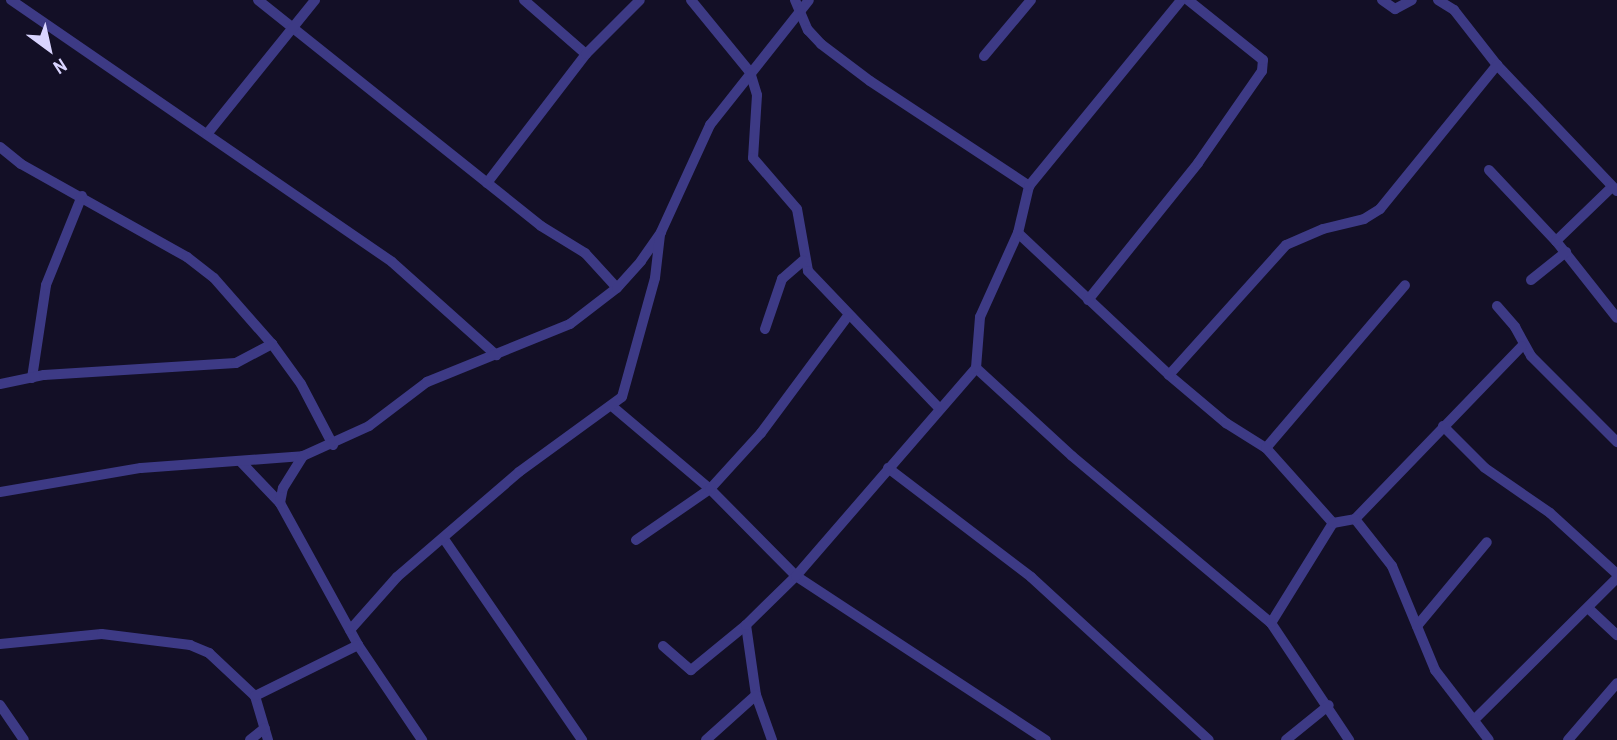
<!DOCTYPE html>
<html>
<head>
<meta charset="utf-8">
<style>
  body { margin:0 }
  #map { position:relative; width:1617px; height:740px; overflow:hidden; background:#130f26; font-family:"Archivo Narrow",sans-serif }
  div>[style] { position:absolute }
  .street>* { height:10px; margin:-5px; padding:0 5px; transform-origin:5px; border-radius:5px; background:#3d3a85 }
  span { translate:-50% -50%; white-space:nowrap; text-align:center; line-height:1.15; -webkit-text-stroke:6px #130f26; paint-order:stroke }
  .north { position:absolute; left:14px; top:14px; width:70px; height:70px; -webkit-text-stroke:5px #130f26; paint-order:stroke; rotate:147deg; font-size:19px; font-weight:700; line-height:28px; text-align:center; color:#d9d4ff }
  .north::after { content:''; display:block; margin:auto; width:24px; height:32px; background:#d9d4ff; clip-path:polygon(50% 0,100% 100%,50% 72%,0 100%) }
</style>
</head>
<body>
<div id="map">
  <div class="street">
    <div style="left:11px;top:0;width:462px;rotate:34.5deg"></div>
    <div style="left:392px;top:262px;width:140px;rotate:41.8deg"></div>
    <div style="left:258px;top:0;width:362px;rotate:38.6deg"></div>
    <div style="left:541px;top:226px;width:52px;rotate:31.5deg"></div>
    <div style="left:585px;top:253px;width:47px;rotate:47.6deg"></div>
    <div style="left:524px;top:0;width:82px;rotate:41.1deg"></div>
    <div style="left:691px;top:0;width:93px;rotate:50.7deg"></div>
    <div style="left:750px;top:72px;width:24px;rotate:73deg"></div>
    <div style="left:757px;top:95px;width:63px;rotate:93.6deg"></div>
    <div style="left:753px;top:158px;width:67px;rotate:49.2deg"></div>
    <div style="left:797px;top:209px;width:63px;rotate:79.9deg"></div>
    <div style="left:808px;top:271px;width:188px;rotate:46.3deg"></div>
    <div style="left:795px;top:0;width:33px;rotate:67deg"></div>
    <div style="left:808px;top:30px;width:19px;rotate:47deg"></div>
    <div style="left:821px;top:44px;width:61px;rotate:37.1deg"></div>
    <div style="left:870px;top:81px;width:191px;rotate:33.4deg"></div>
    <div style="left:1382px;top:0;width:16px;rotate:35deg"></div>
    <div style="left:1395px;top:9px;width:19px;rotate:-28deg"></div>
    <div style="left:1438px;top:0;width:19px;rotate:32deg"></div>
    <div style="left:1454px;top:10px;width:70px;rotate:52deg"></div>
    <div style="left:1497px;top:65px;width:174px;rotate:46.4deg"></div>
    <div style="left:984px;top:56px;width:73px;rotate:-50deg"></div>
    <div style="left:207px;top:134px;width:172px;rotate:-51.1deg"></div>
    <div style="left:0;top:147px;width:27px;rotate:39deg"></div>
    <div style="left:21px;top:164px;width:190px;rotate:29.3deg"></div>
    <div style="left:187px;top:257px;width:34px;rotate:38deg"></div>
    <div style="left:214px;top:278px;width:88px;rotate:48.7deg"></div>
    <div style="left:272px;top:344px;width:49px;rotate:54.1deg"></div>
    <div style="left:301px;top:384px;width:69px;rotate:62.3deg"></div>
    <div style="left:1489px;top:170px;width:98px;rotate:46.7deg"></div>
    <div style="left:1556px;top:241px;width:98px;rotate:51.6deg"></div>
    <div style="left:487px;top:183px;width:163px;rotate:-52.5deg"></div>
    <div style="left:586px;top:54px;width:76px;rotate:-45deg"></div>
    <div style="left:1018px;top:233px;width:207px;rotate:43.2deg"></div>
    <div style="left:1169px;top:375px;width:75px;rotate:40.1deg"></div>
    <div style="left:1226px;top:423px;width:47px;rotate:32deg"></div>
    <div style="left:1266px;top:448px;width:101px;rotate:48.2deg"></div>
    <div style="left:1556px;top:241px;width:78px;rotate:-44deg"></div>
    <div style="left:1531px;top:280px;width:45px;rotate:-38.7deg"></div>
    <div style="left:1088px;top:300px;width:176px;rotate:-51.2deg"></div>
    <div style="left:1198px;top:163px;width:112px;rotate:-55.2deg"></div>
    <div style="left:1262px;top:71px;width:11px;rotate:-85deg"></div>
    <div style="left:1263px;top:60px;width:96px;rotate:-141.3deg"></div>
    <div style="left:1497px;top:306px;width:28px;rotate:49deg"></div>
    <div style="left:1515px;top:327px;width:33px;rotate:61deg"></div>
    <div style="left:1531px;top:356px;width:122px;rotate:45deg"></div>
    <div style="left:765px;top:329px;width:53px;rotate:-71.2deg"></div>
    <div style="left:782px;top:279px;width:28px;rotate:-41deg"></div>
    <div style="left:976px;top:368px;width:130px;rotate:42.5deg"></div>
    <div style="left:1072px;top:456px;width:260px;rotate:40deg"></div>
    <div style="left:1271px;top:623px;width:141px;rotate:56.3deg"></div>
    <div style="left:1169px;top:375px;width:175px;rotate:-48deg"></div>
    <div style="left:1286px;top:245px;width:40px;rotate:-23.4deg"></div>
    <div style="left:1323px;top:229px;width:42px;rotate:-13.7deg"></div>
    <div style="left:1364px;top:219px;width:19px;rotate:-32deg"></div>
    <div style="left:1380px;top:209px;width:186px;rotate:-50.9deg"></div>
    <div style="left:32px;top:378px;width:94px;rotate:-81.4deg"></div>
    <div style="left:46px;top:285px;width:96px;rotate:-68deg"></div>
    <div style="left:0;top:384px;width:45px;rotate:-11.6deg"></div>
    <div style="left:44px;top:375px;width:192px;rotate:-3.6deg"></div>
    <div style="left:236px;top:363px;width:41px;rotate:-27.8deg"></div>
    <div style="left:613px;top:407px;width:127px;rotate:40.2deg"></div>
    <div style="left:710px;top:489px;width:122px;rotate:45.3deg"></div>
    <div style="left:796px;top:576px;width:299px;rotate:33.3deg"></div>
    <div style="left:1443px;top:426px;width:59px;rotate:45deg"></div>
    <div style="left:1485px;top:468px;width:79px;rotate:34.7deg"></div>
    <div style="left:1550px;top:513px;width:91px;rotate:42.3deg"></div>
    <div style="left:1266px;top:448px;width:214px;rotate:-49.5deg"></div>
    <div style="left:241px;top:462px;width:57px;rotate:46.4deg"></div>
    <div style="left:280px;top:503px;width:162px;rotate:61.2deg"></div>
    <div style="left:358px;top:645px;width:115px;rotate:56deg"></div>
    <div style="left:888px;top:468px;width:180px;rotate:37.3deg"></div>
    <div style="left:1031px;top:577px;width:241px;rotate:42.5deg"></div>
    <div style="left:0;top:492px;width:143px;rotate:-9.7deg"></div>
    <div style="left:141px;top:468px;width:162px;rotate:-4.2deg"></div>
    <div style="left:303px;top:456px;width:72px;rotate:-24.4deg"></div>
    <div style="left:369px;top:426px;width:73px;rotate:-37.2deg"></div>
    <div style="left:427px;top:382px;width:154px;rotate:-22.1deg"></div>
    <div style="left:570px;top:324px;width:59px;rotate:-37.5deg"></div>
    <div style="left:617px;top:288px;width:36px;rotate:-48deg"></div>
    <div style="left:641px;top:261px;width:35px;rotate:-55deg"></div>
    <div style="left:661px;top:232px;width:118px;rotate:-65.4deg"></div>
    <div style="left:710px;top:125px;width:159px;rotate:-51.6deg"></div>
    <div style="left:280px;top:503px;width:15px;rotate:-79deg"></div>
    <div style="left:283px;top:488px;width:38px;rotate:-58deg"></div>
    <div style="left:1355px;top:519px;width:240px;rotate:-46deg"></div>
    <div style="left:444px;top:539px;width:244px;rotate:55.5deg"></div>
    <div style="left:636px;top:540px;width:90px;rotate:-34.6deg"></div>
    <div style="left:710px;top:489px;width:76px;rotate:-47.7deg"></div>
    <div style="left:761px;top:433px;width:146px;rotate:-53.4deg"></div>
    <div style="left:1588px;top:608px;width:40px;rotate:43deg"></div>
    <div style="left:1271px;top:623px;width:118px;rotate:-58.2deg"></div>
    <div style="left:1333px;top:523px;width:22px;rotate:-10deg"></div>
    <div style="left:1355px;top:519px;width:60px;rotate:51.8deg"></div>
    <div style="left:1392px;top:566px;width:113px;rotate:67.5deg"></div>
    <div style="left:1435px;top:670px;width:88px;rotate:52.4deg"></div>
    <div style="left:746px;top:625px;width:71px;rotate:81.9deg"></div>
    <div style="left:756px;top:695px;width:48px;rotate:70.4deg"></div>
    <div style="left:1417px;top:626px;width:109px;rotate:-50.2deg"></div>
    <div style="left:350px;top:630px;width:71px;rotate:-48.4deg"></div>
    <div style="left:397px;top:577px;width:161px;rotate:-40.7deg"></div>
    <div style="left:519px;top:472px;width:127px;rotate:-36.1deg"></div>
    <div style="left:622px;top:397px;width:123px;rotate:-74.5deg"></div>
    <div style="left:655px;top:278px;width:43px;rotate:-83.4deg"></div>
    <div style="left:0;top:644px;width:102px;rotate:-5.6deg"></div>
    <div style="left:102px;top:634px;width:89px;rotate:7.1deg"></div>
    <div style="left:190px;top:645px;width:21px;rotate:23deg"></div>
    <div style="left:209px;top:653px;width:63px;rotate:43.1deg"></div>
    <div style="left:255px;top:696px;width:46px;rotate:73.5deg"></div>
    <div style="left:663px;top:646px;width:37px;rotate:41deg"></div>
    <div style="left:691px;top:670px;width:71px;rotate:-39.3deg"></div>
    <div style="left:746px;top:625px;width:70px;rotate:-44.4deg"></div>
    <div style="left:796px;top:576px;width:275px;rotate:-49.1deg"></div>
    <div style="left:976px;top:368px;width:51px;rotate:-85.5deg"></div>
    <div style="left:980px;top:317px;width:92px;rotate:-65.7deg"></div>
    <div style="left:1018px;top:233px;width:48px;rotate:-76.8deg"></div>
    <div style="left:1029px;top:186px;width:240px;rotate:-50.7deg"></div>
    <div style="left:255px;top:696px;width:115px;rotate:-26.3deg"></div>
    <div style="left:0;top:705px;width:42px;rotate:55.6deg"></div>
    <div style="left:1476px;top:718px;width:199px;rotate:-44.8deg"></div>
    <div style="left:250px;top:740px;width:19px;rotate:-39deg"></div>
    <div style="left:706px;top:740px;width:67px;rotate:-42deg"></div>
    <div style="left:1286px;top:740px;width:55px;rotate:-39.1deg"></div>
    <div style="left:1568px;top:740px;width:75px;rotate:-49.3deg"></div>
  </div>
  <div class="north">N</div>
</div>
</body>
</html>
